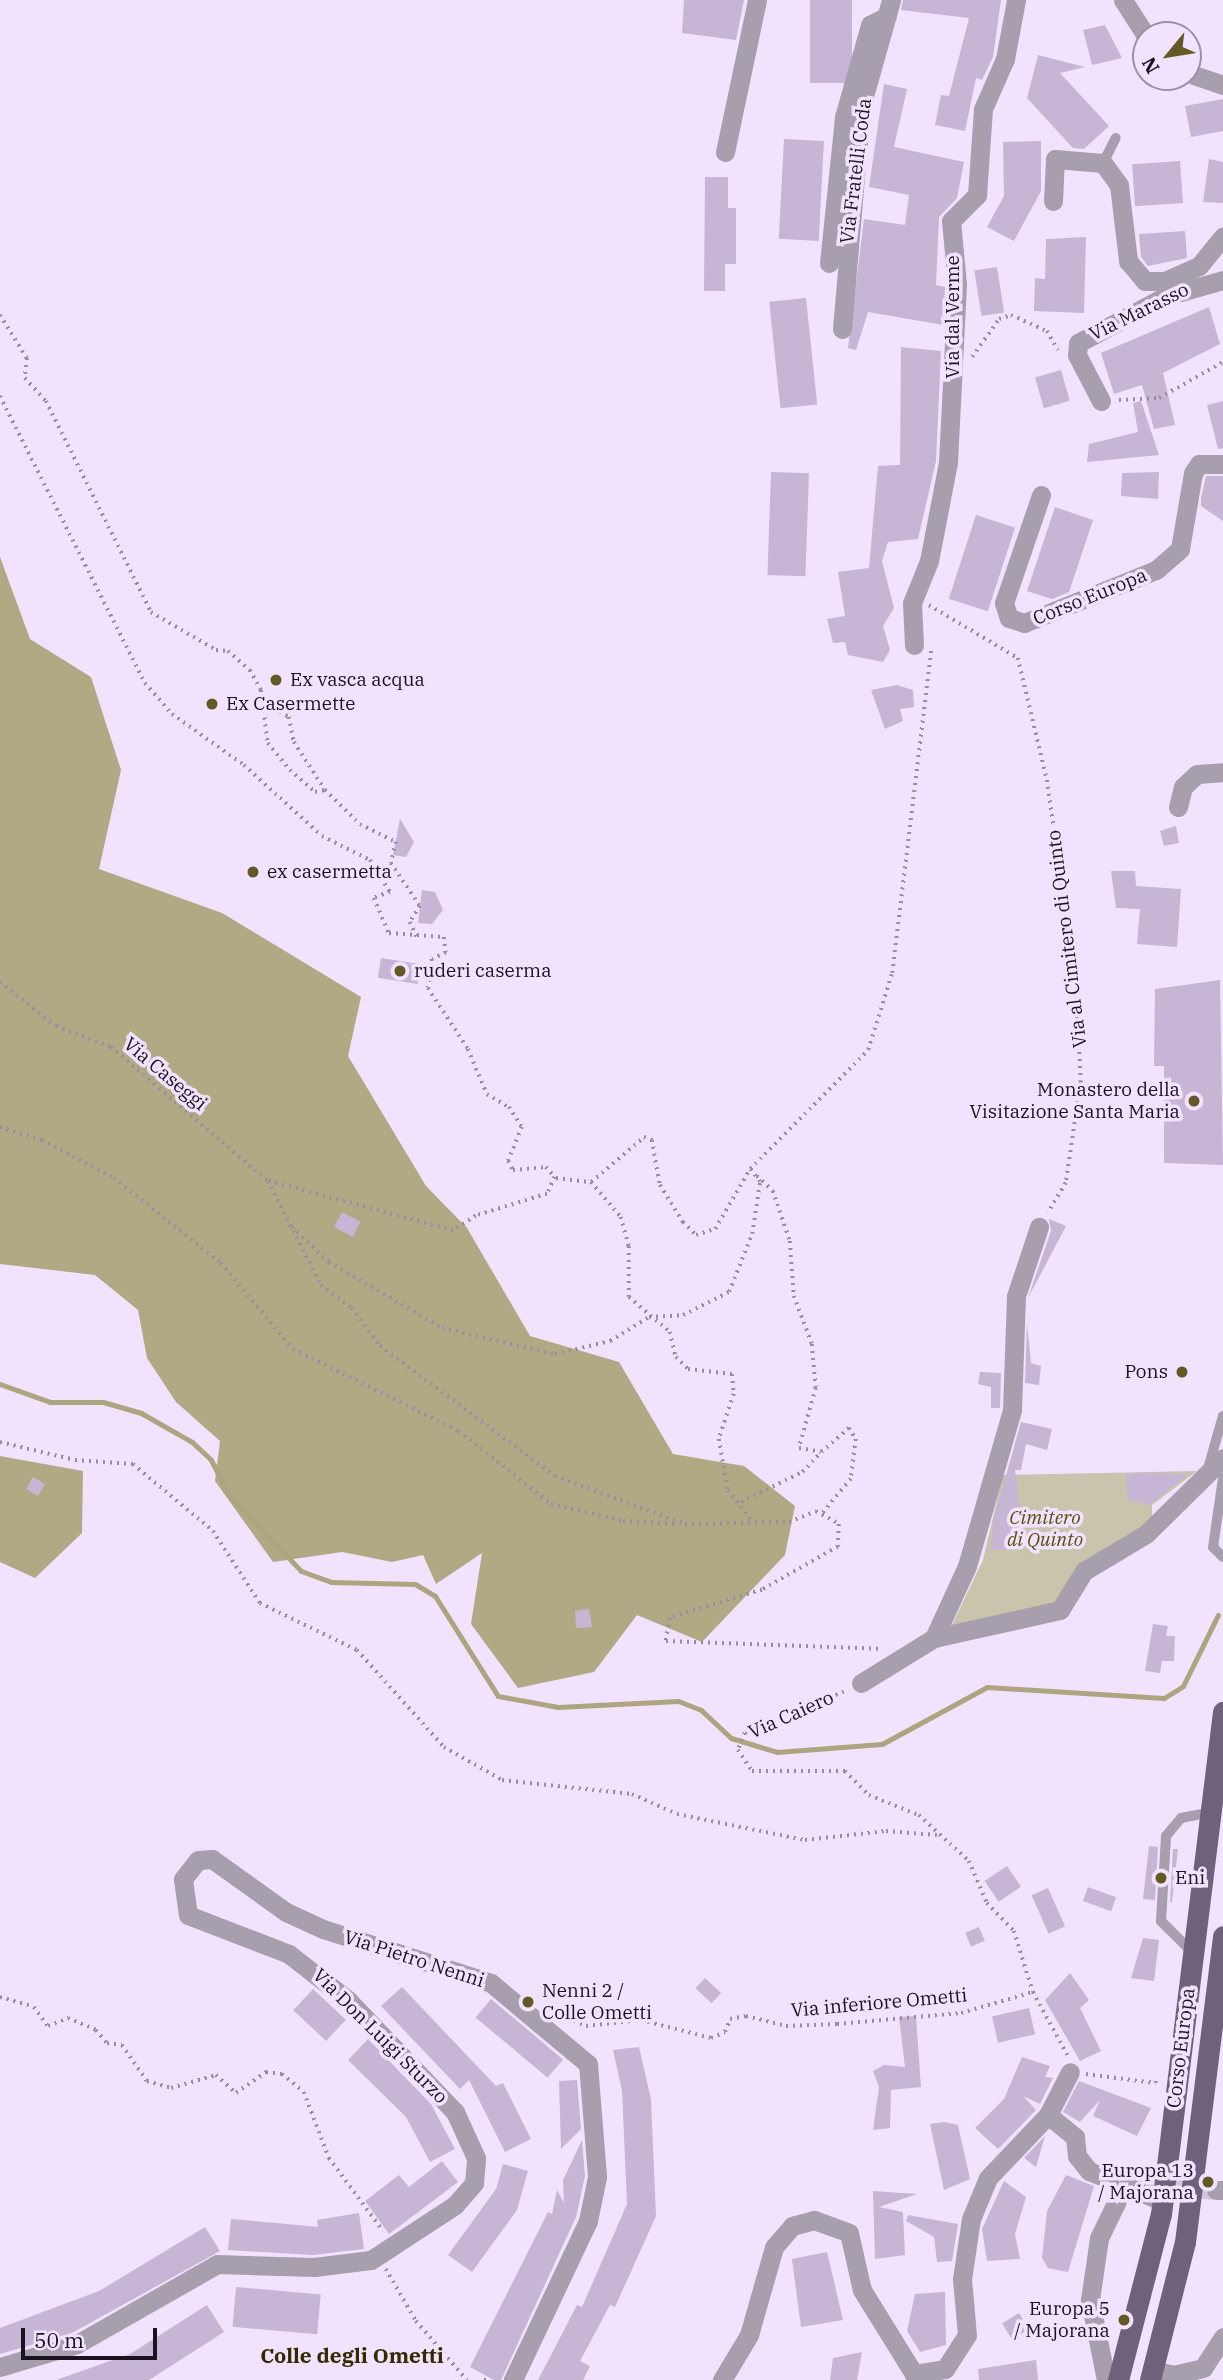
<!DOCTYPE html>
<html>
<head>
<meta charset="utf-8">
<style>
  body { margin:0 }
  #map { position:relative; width:1223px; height:2380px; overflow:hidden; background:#f1e3fe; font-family:"IBM Plex Serif",serif }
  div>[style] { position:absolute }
  .green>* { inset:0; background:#c9c4ac }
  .forest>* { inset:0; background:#b1a984 }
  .stream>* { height:5px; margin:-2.5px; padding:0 2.5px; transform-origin:2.5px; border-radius:2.5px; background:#ada57f }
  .building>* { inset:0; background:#c6b5d5; transform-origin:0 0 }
  .street-tunnel>* { height:19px; margin-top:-9.5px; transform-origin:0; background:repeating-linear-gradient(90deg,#d1c4dd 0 19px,transparent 0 29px) }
  .path>* { height:3.5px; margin-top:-1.75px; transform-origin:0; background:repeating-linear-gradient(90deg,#988da1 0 2px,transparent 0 7px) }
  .lane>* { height:10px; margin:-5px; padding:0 5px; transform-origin:5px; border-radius:5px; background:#a79fae }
  .street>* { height:19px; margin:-9.5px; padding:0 9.5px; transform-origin:9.5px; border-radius:9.5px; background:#a79fae }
  .primary>* { height:21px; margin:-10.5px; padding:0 10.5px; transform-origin:10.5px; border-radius:10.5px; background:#6f617b }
  .dots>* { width:19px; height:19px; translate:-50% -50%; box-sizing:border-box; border:4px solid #f1e3fe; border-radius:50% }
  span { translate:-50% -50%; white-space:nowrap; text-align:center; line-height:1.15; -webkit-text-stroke:7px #f1e3fe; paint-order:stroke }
  .street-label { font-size:19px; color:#1b1420 }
  .poi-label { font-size:19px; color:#1b1420 }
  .left { translate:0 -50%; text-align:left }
  .right { translate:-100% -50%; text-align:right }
  .park-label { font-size:19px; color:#5c500d; font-style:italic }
  .neighbourhood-label { font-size:21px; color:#332b00; font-weight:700 }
  .north { position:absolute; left:1132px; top:21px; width:70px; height:70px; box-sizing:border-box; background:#f1e3fe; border:2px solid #9b90a5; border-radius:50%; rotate:240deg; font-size:19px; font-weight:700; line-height:28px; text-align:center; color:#1b1420 }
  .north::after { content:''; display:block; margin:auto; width:24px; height:32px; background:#635925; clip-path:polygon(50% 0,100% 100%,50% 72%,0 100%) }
  .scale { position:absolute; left:21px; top:2328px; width:136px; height:32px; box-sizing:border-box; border:4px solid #1b1420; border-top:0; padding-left:9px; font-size:21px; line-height:24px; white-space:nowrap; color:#1b1420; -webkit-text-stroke:5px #f1e3fe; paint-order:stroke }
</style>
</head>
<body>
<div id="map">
  <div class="green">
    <div style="clip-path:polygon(1197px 1471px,1152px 1505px,1152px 1524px,1055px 1604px,951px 1627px,983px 1560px,1003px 1475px)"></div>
  </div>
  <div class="forest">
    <div style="clip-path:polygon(0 557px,30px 639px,91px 677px,121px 770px,99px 869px,222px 913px,361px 997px,348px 1056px,426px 1186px,467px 1228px,530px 1336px,619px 1362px,673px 1454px,744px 1466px,795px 1506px,785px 1555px,702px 1642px,637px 1615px,594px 1672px,518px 1688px,471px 1624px,482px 1553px,436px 1584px,423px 1555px,392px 1562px,342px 1552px,273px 1562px,215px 1481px,220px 1441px,176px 1402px,147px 1358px,138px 1310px,95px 1275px,0 1264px)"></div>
    <div style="clip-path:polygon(0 1456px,83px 1471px,82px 1533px,35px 1578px,0 1562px)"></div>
  </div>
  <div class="stream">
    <div style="left:0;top:1384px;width:53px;rotate:19.8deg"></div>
    <div style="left:50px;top:1402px;width:53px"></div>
    <div style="left:103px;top:1402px;width:40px;rotate:16deg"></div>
    <div style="left:141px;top:1413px;width:59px;rotate:29.6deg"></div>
    <div style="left:192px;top:1442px;width:26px;rotate:43deg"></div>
    <div style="left:211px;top:1460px;width:38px;rotate:63deg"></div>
    <div style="left:228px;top:1494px;width:106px;rotate:46.5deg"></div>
    <div style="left:301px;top:1571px;width:32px;rotate:20deg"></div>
    <div style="left:331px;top:1582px;width:84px;rotate:1.4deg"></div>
    <div style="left:415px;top:1584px;width:23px;rotate:31deg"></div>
    <div style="left:435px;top:1596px;width:118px;rotate:57.8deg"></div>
    <div style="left:498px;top:1696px;width:61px;rotate:10.4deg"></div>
    <div style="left:558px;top:1707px;width:120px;rotate:-2.9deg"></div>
    <div style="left:678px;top:1701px;width:25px;rotate:21deg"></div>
    <div style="left:701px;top:1710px;width:41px;rotate:43deg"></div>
    <div style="left:731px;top:1738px;width:48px;rotate:16.9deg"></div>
    <div style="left:777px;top:1752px;width:105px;rotate:-4.4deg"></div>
    <div style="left:882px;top:1744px;width:119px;rotate:-28.5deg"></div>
    <div style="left:987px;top:1687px;width:177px;rotate:3.6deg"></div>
    <div style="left:1164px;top:1698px;width:22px;rotate:-32deg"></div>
    <div style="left:1183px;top:1686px;width:79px;rotate:-63.8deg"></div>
  </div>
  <div class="building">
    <div style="clip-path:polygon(684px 0,744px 0,736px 40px,682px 33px)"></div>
    <div style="left:810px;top:0;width:42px;height:83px"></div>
    <div style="clip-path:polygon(903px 0,1001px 0,993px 57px,982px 80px,976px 78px,965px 131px,935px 125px,941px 95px,949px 96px,969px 18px,901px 10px)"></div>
    <div style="clip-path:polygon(1105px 25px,1122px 58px,1092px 65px,1083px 30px)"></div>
    <div style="clip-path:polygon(1038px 55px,1085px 67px,1060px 73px,1109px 126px,1084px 149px,1073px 148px,1027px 98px)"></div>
    <div style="clip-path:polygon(884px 84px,907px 89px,894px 147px,964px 162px,957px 198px,939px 217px,936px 285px,945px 287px,943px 325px,868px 312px,856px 350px,848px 348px,864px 219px,905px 225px,909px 195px,869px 187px)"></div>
    <div style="clip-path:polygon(1223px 99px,1223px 131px,1191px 137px,1185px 106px)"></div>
    <div style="left:784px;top:139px;width:40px;height:100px;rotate:3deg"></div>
    <div style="clip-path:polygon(1041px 141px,1041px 191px,1014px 241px,987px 227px,1004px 196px,1003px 142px)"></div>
    <div style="clip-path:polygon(1209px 159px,1223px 162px,1223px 203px,1203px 202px)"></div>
    <div style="left:1180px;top:161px;width:42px;height:48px;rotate:86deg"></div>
    <div style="clip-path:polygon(705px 177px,728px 177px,728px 208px,736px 208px,736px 264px,725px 264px,725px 291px,704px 291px)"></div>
    <div style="clip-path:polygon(1185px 231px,1187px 258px,1148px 266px,1141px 257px,1139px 234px)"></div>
    <div style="clip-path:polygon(1086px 237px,1084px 313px,1034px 311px,1035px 278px,1045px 279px,1046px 239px)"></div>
    <div style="left:997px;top:267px;width:46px;height:23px;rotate:81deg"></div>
    <div style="left:806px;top:298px;width:107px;height:37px;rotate:84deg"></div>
    <div style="clip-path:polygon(1209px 307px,1220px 344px,1163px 373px,1175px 425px,1154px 429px,1142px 385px,1114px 394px,1101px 353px)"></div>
    <div style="clip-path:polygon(901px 347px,941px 351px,936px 461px,918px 539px,888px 542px,882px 561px,894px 608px,883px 626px,890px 650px,883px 662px,848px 655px,845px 642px,833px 643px,827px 619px,845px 616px,838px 572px,869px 568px,878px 466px,900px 465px)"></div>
    <div style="left:1061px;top:370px;width:32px;height:27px;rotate:74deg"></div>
    <div style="clip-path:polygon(1141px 401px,1159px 455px,1087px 462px,1089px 444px,1138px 432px,1133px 403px)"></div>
    <div style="clip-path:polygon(1223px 401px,1223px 448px,1218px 449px,1207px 405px)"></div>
    <div style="left:771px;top:472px;width:38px;height:103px;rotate:2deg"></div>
    <div style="clip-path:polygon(1159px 472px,1158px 499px,1121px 496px,1122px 473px)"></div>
    <div style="clip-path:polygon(1223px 476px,1223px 521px,1201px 506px,1201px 498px,1206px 476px)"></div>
    <div style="clip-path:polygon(1055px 507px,1093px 520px,1069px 592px,1052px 599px,1027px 591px)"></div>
    <div style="left:976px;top:515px;width:41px;height:88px;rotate:18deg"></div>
    <div style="clip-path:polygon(897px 685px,913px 690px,914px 707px,900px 709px,903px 721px,885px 729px,871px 690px)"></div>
    <div style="clip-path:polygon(400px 819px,414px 842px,406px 857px,393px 855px)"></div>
    <div style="clip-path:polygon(1176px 826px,1179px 843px,1164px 846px,1160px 831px)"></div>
    <div style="clip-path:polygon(1111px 871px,1135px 871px,1136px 886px,1181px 889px,1177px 947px,1137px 944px,1140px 909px,1116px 908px)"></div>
    <div style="clip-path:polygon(422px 890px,435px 892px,443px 910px,432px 924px,418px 923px)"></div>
    <div style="left:381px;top:958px;width:40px;height:20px;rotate:9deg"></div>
    <div style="clip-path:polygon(1220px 980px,1223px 1165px,1164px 1163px,1164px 1066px,1154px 1066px,1155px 989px)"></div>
    <div style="left:342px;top:1212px;width:21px;height:17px;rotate:28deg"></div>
    <div style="clip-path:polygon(1049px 1219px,1066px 1226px,1028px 1298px,1051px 1231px)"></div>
    <div style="clip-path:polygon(1027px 1323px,1031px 1363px,1041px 1366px,1039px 1385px,1025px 1383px)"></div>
    <div style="clip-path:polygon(980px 1372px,1001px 1373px,1000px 1408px,991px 1408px,991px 1387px,978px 1384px)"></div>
    <div style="clip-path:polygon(1021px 1422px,1052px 1429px,1047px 1450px,1026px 1444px,1021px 1470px,1015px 1470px,1021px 1518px,1013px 1519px,1012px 1550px,991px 1550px,993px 1522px)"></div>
    <div style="clip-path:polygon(1126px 1474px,1148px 1473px,1189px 1474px,1149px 1505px,1128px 1500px)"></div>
    <div style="left:33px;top:1477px;width:14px;height:14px;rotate:30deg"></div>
    <div style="clip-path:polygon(589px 1609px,592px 1627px,576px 1628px,575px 1611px)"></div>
    <div style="clip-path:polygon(1153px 1624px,1168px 1626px,1166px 1636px,1175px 1636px,1174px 1661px,1162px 1661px,1160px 1673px,1145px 1671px)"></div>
    <div style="clip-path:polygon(1149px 1846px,1158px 1847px,1155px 1900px,1143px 1899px)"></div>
    <div style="clip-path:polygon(1173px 1849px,1178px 1849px,1172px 1902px,1170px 1902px)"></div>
    <div style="left:1007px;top:1866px;width:25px;height:27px;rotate:56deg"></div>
    <div style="left:1088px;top:1887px;width:30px;height:15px;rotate:20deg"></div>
    <div style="left:1048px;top:1888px;width:42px;height:18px;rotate:66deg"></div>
    <div style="left:979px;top:1927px;width:15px;height:15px;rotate:67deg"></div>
    <div style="clip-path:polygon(1143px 1938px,1159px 1940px,1154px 1981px,1131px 1978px)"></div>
    <div style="clip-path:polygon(1070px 1973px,1089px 2000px,1080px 2008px,1101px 2051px,1080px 2061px,1045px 2000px)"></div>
    <div style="left:705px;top:1978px;width:22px;height:14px;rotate:43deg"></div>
    <div style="clip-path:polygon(402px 1987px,496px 2086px,503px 2083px,531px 2139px,505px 2152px,469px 2080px,460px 2089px,381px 2006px)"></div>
    <div style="left:313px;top:1989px;width:45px;height:29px;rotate:43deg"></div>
    <div style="left:491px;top:1999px;width:94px;height:24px;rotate:40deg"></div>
    <div style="left:1029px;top:2008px;width:27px;height:38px;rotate:77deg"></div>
    <div style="clip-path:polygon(916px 2016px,921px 2087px,891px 2090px,890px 2128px,873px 2130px,879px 2087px,873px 2071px,884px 2065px,905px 2067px,899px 2017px)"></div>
    <div style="clip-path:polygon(368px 2039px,431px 2104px,455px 2149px,430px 2162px,406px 2117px,348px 2060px)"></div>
    <div style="clip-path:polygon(639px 2047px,651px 2099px,656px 2216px,615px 2307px,610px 2305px,580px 2361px,590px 2366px,583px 2380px,538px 2380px,577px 2305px,582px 2307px,627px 2204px,622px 2091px,613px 2050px)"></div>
    <div style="clip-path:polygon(1022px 2057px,1050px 2066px,1045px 2077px,1053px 2078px,1040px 2104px,1023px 2096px,1036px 2110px,998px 2149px,975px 2128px,1004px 2099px)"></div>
    <div style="clip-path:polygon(577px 2080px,581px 2129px,561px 2149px,559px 2081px)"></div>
    <div style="clip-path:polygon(1079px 2081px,1151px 2108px,1137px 2136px,1093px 2116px,1100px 2100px,1080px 2122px,1063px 2112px)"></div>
    <div style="clip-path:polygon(944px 2122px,958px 2125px,970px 2179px,944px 2190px,930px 2124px)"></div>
    <div style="clip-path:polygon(1045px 2136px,1036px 2167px,1024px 2158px)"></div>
    <div style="clip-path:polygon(582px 2140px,585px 2176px,576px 2217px,501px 2380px,494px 2380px,470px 2367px,548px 2212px,552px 2214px,557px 2190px,564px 2203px,563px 2180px)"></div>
    <div style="clip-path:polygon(442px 2161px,458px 2182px,389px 2234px,365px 2201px,399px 2175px,409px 2187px)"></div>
    <div style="clip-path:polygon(503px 2164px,528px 2171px,517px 2210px,472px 2272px,448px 2255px,496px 2189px)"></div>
    <div style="clip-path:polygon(1066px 2175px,1094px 2186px,1068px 2272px,1048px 2268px,1042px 2258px,1047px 2211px)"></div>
    <div style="clip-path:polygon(1004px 2181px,1026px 2197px,1015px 2234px,1020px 2259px,987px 2261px,982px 2229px)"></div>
    <div style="clip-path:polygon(873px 2191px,917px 2194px,879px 2207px,903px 2212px,905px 2255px,875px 2259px)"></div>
    <div style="clip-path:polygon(359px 2213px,364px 2249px,313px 2255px,228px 2250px,231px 2219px,318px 2227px,317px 2220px)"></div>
    <div style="clip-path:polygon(908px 2215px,958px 2224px,952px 2261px,937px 2262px,934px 2237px,906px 2221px)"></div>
    <div style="clip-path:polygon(205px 2227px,220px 2251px,72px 2333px,0 2354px,0 2328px,99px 2291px)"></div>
    <div style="clip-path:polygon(827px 2252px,843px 2320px,801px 2327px,792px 2259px)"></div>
    <div style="left:236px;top:2287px;width:85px;height:40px;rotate:5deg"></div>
    <div style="clip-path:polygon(945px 2292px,946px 2345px,920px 2352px,907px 2331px,915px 2294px)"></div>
    <div style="clip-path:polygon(207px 2305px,224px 2332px,149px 2380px,56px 2380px,130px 2354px)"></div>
    <div style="left:1019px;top:2313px;width:19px;height:20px;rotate:58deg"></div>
    <div style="clip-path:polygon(862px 2352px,857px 2380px,830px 2380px,833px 2358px)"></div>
    <div style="clip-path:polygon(1036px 2360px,1038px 2380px,979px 2380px,978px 2369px)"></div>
  </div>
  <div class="street-tunnel">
    <div style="left:1120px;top:2195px;width:22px;rotate:-32deg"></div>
    <div style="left:1139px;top:2183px;width:77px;rotate:5.2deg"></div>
  </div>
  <div class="path">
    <div style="left:0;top:315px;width:51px;rotate:57.9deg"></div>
    <div style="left:27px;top:358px;width:20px;rotate:96deg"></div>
    <div style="left:25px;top:378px;width:31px;rotate:48deg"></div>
    <div style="left:46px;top:401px;width:236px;rotate:63.5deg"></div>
    <div style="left:151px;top:612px;width:75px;rotate:30.3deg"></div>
    <div style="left:216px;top:650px;width:12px;rotate:5deg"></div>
    <div style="left:228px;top:651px;width:29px;rotate:41deg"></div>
    <div style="left:250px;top:670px;width:23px;rotate:61deg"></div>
    <div style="left:261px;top:690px;width:53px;rotate:82.5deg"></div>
    <div style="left:268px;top:743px;width:35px;rotate:51deg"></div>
    <div style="left:290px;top:770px;width:33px;rotate:41deg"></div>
    <div style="left:315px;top:792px;width:10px;rotate:-11deg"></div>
    <div style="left:325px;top:790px;width:49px;rotate:44.2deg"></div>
    <div style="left:360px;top:824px;width:40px;rotate:26.6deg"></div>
    <div style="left:396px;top:842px;width:22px;rotate:103deg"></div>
    <div style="left:391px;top:863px;width:52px;rotate:56deg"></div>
    <div style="left:420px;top:906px;width:19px;rotate:122deg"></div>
    <div style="left:410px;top:922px;width:17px;rotate:66deg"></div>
    <div style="left:972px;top:357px;width:47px;rotate:-54.6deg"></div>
    <div style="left:999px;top:319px;width:13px;rotate:-18deg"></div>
    <div style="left:1011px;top:315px;width:39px;rotate:24deg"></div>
    <div style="left:1047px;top:331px;width:22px;rotate:60deg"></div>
    <div style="left:0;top:396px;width:322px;rotate:63.2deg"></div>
    <div style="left:145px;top:683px;width:41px;rotate:48.9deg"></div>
    <div style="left:172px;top:714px;width:88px;rotate:35.3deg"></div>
    <div style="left:244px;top:765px;width:105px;rotate:42.3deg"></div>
    <div style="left:322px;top:836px;width:54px;rotate:26.6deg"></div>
    <div style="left:370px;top:860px;width:38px;rotate:58deg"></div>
    <div style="left:390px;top:892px;width:17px;rotate:159deg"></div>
    <div style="left:374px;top:898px;width:38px;rotate:67deg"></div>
    <div style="left:389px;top:933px;width:55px;rotate:4.2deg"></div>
    <div style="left:444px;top:937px;width:16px;rotate:83deg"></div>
    <div style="left:446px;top:953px;width:15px;rotate:157deg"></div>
    <div style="left:432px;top:959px;width:29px;rotate:98deg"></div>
    <div style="left:428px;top:988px;width:73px;rotate:56.7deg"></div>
    <div style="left:468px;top:1049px;width:49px;rotate:67.1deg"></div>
    <div style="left:487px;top:1094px;width:26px;rotate:31deg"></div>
    <div style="left:509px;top:1107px;width:24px;rotate:57deg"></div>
    <div style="left:522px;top:1127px;width:37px;rotate:112deg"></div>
    <div style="left:508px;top:1161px;width:10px;rotate:61deg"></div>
    <div style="left:513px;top:1170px;width:33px;rotate:-5deg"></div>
    <div style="left:546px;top:1167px;width:13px;rotate:48deg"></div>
    <div style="left:555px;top:1177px;width:19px;rotate:115deg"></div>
    <div style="left:547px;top:1194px;width:74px;rotate:162.8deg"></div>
    <div style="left:476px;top:1216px;width:27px;rotate:147deg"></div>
    <div style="left:453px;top:1231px;width:192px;rotate:-164.9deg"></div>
    <div style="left:268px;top:1181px;width:117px;rotate:63deg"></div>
    <div style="left:321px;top:1285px;width:39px;rotate:37deg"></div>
    <div style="left:352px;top:1308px;width:47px;rotate:53.6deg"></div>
    <div style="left:380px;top:1346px;width:218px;rotate:36.6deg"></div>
    <div style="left:555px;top:1476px;width:139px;rotate:20.3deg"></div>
    <div style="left:685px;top:1524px;width:104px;rotate:-1.1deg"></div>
    <div style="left:789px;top:1522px;width:29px;rotate:-22deg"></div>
    <div style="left:816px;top:1511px;width:26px;rotate:29deg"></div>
    <div style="left:839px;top:1524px;width:23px;rotate:92deg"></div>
    <div style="left:838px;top:1547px;width:87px;rotate:150.5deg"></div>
    <div style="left:762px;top:1590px;width:96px;rotate:163.1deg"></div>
    <div style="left:670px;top:1618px;width:23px;rotate:100deg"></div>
    <div style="left:666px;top:1641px;width:214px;rotate:2.1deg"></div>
    <div style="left:1119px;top:400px;width:40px;rotate:-2.9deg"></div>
    <div style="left:1159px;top:398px;width:73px;rotate:-29.4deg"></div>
    <div style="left:929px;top:605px;width:104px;rotate:30.8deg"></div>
    <div style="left:1018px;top:658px;width:125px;rotate:76.6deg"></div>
    <div style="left:1047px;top:780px;width:204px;rotate:81.8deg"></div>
    <div style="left:1076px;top:982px;width:99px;rotate:87.1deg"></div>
    <div style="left:1081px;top:1081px;width:103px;rotate:98.4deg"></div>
    <div style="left:1066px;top:1183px;width:35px;rotate:121deg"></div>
    <div style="left:261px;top:702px;width:32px;rotate:28deg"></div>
    <div style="left:289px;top:717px;width:25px;rotate:79deg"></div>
    <div style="left:294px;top:742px;width:57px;rotate:57.1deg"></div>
    <div style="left:0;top:982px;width:71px;rotate:38.2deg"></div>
    <div style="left:56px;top:1026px;width:59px;rotate:20.9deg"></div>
    <div style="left:111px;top:1047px;width:206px;rotate:40.5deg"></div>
    <div style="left:0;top:1127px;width:44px;rotate:17.2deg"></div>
    <div style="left:42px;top:1140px;width:81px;rotate:27.8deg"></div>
    <div style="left:114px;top:1178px;width:137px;rotate:38.5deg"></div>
    <div style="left:221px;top:1263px;width:112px;rotate:50.1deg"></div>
    <div style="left:293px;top:1349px;width:185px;rotate:26.3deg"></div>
    <div style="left:459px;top:1431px;width:117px;rotate:38.4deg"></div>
    <div style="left:551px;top:1504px;width:74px;rotate:13.3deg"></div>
    <div style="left:623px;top:1521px;width:56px;rotate:3.1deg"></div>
    <div style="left:757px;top:1176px;width:22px;rotate:43deg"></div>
    <div style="left:773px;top:1191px;width:53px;rotate:71.2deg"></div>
    <div style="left:790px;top:1241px;width:55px;rotate:85.8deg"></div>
    <div style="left:794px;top:1296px;width:51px;rotate:69.4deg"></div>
    <div style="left:812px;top:1344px;width:44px;rotate:84.8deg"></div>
    <div style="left:816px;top:1388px;width:62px;rotate:105.8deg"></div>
    <div style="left:799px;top:1448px;width:22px;rotate:10deg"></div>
    <div style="left:821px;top:1452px;width:37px;rotate:-41deg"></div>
    <div style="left:849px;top:1428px;width:13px;rotate:58deg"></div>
    <div style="left:856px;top:1439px;width:40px;rotate:97.1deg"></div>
    <div style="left:851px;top:1479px;width:45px;rotate:129.6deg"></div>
    <div style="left:556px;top:1178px;width:35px;rotate:7deg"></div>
    <div style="left:591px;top:1182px;width:70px;rotate:-40.3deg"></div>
    <div style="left:644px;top:1137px;width:9px;rotate:21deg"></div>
    <div style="left:652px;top:1140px;width:46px;rotate:79.9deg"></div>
    <div style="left:660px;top:1185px;width:44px;rotate:58.1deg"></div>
    <div style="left:683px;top:1222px;width:18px;rotate:45deg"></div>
    <div style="left:696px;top:1235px;width:20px;rotate:-18deg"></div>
    <div style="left:715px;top:1229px;width:69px;rotate:-59.7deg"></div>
    <div style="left:750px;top:1169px;width:168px;rotate:-45.2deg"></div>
    <div style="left:868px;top:1050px;width:81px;rotate:-72.7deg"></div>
    <div style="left:892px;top:973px;width:324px;rotate:-83.1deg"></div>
    <div style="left:591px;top:1182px;width:46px;rotate:49.4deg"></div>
    <div style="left:621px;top:1217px;width:30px;rotate:75deg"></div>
    <div style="left:629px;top:1246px;width:51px;rotate:90deg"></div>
    <div style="left:629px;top:1297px;width:54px;rotate:40.5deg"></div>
    <div style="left:670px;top:1332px;width:26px;rotate:77deg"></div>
    <div style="left:676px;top:1357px;width:17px;rotate:45deg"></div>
    <div style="left:688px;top:1369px;width:44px;rotate:6.5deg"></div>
    <div style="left:732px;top:1374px;width:20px;rotate:84deg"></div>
    <div style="left:734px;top:1394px;width:47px;rotate:108.4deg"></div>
    <div style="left:719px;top:1439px;width:52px;rotate:80deg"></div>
    <div style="left:728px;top:1490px;width:37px;rotate:52deg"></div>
    <div style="left:292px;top:1227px;width:51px;rotate:43.4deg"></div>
    <div style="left:329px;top:1262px;width:131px;rotate:30.3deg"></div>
    <div style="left:442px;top:1328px;width:116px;rotate:13deg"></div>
    <div style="left:555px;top:1354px;width:57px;rotate:-13.3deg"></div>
    <div style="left:610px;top:1341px;width:46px;rotate:-31.6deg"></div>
    <div style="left:649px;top:1317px;width:34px;rotate:-3deg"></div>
    <div style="left:683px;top:1315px;width:51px;rotate:-26.6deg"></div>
    <div style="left:729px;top:1292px;width:62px;rotate:-68.4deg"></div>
    <div style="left:752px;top:1234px;width:53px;rotate:-81.3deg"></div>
    <div style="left:760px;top:1182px;width:16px;rotate:-128deg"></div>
    <div style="left:0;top:1442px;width:77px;rotate:13.5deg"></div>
    <div style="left:75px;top:1460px;width:58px;rotate:3.9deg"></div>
    <div style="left:133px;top:1464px;width:104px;rotate:39.9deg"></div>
    <div style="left:213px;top:1531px;width:86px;rotate:56.9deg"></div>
    <div style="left:260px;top:1603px;width:108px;rotate:25.9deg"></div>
    <div style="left:357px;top:1650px;width:130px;rotate:48.1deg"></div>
    <div style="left:444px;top:1747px;width:67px;rotate:29.6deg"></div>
    <div style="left:502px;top:1780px;width:131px;rotate:6.1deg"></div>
    <div style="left:632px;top:1794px;width:49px;rotate:24deg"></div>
    <div style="left:677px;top:1814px;width:131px;rotate:11.5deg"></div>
    <div style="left:805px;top:1840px;width:81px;rotate:-6.3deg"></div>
    <div style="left:886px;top:1831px;width:51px;rotate:4.5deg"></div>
    <div style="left:741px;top:1502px;width:68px;rotate:-26.2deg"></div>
    <div style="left:802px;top:1472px;width:28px;rotate:-46deg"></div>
    <div style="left:844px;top:1692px;width:107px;rotate:157.5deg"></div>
    <div style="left:745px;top:1733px;width:18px;rotate:112deg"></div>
    <div style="left:738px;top:1750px;width:25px;rotate:56deg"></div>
    <div style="left:752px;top:1771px;width:93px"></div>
    <div style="left:845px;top:1771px;width:34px;rotate:45deg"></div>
    <div style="left:869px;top:1795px;width:54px;rotate:21.8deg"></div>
    <div style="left:919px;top:1815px;width:68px;rotate:42.6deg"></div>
    <div style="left:969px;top:1861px;width:46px;rotate:66.8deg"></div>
    <div style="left:987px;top:1903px;width:39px;rotate:46deg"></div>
    <div style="left:1014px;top:1931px;width:64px;rotate:72.7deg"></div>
    <div style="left:1033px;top:1992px;width:73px;rotate:61.3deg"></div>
    <div style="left:0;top:1997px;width:35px;rotate:16deg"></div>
    <div style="left:34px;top:2007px;width:24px;rotate:54deg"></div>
    <div style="left:48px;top:2026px;width:22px;rotate:-22deg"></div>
    <div style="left:68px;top:2018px;width:30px;rotate:23deg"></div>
    <div style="left:96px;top:2030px;width:17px;rotate:50deg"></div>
    <div style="left:107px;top:2043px;width:15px;rotate:8deg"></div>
    <div style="left:122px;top:2045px;width:44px;rotate:55.2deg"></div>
    <div style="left:147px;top:2081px;width:25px;rotate:16deg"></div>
    <div style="left:171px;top:2088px;width:47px;rotate:-16.1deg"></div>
    <div style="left:216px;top:2075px;width:27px;rotate:42deg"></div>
    <div style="left:236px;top:2093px;width:37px;rotate:-35deg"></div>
    <div style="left:266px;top:2072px;width:16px;rotate:7deg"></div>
    <div style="left:282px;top:2074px;width:28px;rotate:39deg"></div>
    <div style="left:304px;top:2092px;width:71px;rotate:69.3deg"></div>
    <div style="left:329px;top:2158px;width:91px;rotate:53.5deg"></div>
    <div style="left:561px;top:2015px;width:27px;rotate:24deg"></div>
    <div style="left:586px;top:2026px;width:55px;rotate:-6.2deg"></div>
    <div style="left:641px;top:2020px;width:72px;rotate:14.4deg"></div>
    <div style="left:711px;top:2038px;width:15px;rotate:-23deg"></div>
    <div style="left:725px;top:2032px;width:14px;rotate:-69deg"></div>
    <div style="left:730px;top:2019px;width:16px;rotate:-11deg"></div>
    <div style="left:746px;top:2016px;width:41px;rotate:14deg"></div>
    <div style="left:786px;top:2026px;width:51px;rotate:-2.2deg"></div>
    <div style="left:837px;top:2024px;width:124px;rotate:-5.1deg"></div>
    <div style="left:961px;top:2013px;width:75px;rotate:-16.3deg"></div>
    <div style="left:1086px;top:2074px;width:70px;rotate:7.4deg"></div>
    <div style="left:1155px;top:2083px;width:7px;rotate:-74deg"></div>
    <div style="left:386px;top:2269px;width:60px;rotate:60deg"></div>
    <div style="left:416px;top:2321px;width:78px;rotate:49.2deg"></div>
    <div style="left:484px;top:2380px;width:6px"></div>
  </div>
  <div class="lane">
    <div style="left:1103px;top:163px;width:28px;rotate:-63deg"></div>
    <div style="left:1207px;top:1472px;width:58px;rotate:-74.1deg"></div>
    <div style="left:1223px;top:1478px;width:70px;rotate:98.2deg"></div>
    <div style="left:1213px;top:1547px;width:14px;rotate:45deg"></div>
    <div style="left:1192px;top:1952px;width:44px;rotate:-135deg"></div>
    <div style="left:1161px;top:1921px;width:85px;rotate:-86.6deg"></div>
    <div style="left:1166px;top:1836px;width:23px;rotate:-50deg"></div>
    <div style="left:1181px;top:1818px;width:31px;rotate:-11deg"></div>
  </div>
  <div class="street">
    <div style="left:1123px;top:0;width:43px;rotate:57.4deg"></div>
    <div style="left:1188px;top:73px;width:37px;rotate:19deg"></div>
    <div style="left:725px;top:152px;width:155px;rotate:-78.1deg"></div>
    <div style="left:1053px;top:201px;width:42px;rotate:-87.3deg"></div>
    <div style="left:1055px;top:159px;width:48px;rotate:4.8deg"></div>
    <div style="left:1103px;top:163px;width:27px;rotate:54deg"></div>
    <div style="left:1119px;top:185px;width:77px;rotate:83.2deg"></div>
    <div style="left:1128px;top:261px;width:26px;rotate:50deg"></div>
    <div style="left:1145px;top:281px;width:20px"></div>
    <div style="left:1165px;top:281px;width:37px;rotate:-24deg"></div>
    <div style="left:1199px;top:266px;width:38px;rotate:-51deg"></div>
    <div style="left:829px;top:263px;width:147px;rotate:-84.1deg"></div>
    <div style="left:844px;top:117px;width:96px;rotate:-74.2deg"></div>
    <div style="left:870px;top:25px;width:19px;rotate:-28deg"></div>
    <div style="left:842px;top:329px;width:223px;rotate:-85.1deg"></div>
    <div style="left:861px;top:107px;width:111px;rotate:-74.3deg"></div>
    <div style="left:1101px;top:401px;width:52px;rotate:-117.6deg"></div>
    <div style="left:1077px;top:355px;width:12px;rotate:-85deg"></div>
    <div style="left:1078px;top:343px;width:100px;rotate:-28.1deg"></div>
    <div style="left:1166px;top:296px;width:59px;rotate:-15.7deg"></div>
    <div style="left:1041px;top:495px;width:114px;rotate:108.9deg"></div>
    <div style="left:1004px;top:603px;width:16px;rotate:72deg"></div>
    <div style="left:1009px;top:618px;width:16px;rotate:18deg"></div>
    <div style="left:1024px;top:623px;width:142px;rotate:-21.9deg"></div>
    <div style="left:1156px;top:570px;width:32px;rotate:-41deg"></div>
    <div style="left:1180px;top:549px;width:77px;rotate:-80.3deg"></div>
    <div style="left:1193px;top:473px;width:11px;rotate:-56deg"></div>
    <div style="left:1199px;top:464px;width:24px"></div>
    <div style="left:914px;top:645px;width:42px;rotate:-92.7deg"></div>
    <div style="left:912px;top:603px;width:45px;rotate:-68deg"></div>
    <div style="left:929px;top:561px;width:101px;rotate:-79.1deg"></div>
    <div style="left:948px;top:462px;width:178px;rotate:-87.1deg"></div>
    <div style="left:957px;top:284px;width:63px;rotate:-95.4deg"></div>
    <div style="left:951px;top:221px;width:37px;rotate:-45deg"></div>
    <div style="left:977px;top:195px;width:86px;rotate:-86deg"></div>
    <div style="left:983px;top:109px;width:55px;rotate:-66.3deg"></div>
    <div style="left:1005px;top:59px;width:60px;rotate:-79.4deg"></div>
    <div style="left:1178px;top:807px;width:21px;rotate:-76deg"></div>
    <div style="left:1183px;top:787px;width:19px;rotate:-43deg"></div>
    <div style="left:1197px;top:774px;width:26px;rotate:-4deg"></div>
    <div style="left:934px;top:1638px;width:129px;rotate:-12.5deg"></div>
    <div style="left:1060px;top:1610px;width:46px;rotate:-58.4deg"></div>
    <div style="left:1084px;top:1571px;width:72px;rotate:-30.8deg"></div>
    <div style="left:1146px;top:1534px;width:108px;rotate:-44.6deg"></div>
    <div style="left:861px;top:1683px;width:86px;rotate:-31.7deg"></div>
    <div style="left:934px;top:1638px;width:79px;rotate:-65.4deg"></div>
    <div style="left:967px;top:1566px;width:162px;rotate:-73.9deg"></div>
    <div style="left:1012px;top:1410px;width:114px;rotate:-88deg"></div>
    <div style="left:1016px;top:1296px;width:73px;rotate:-71.6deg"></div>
    <div style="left:1048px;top:2115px;width:48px;rotate:-62.9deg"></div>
    <div style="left:1216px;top:2190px;width:7px"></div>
    <div style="left:0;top:2367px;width:80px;rotate:-16.6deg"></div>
    <div style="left:77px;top:2344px;width:161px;rotate:-29.7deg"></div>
    <div style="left:217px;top:2264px;width:97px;rotate:1.8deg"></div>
    <div style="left:314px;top:2267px;width:57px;rotate:-7deg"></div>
    <div style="left:371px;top:2260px;width:100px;rotate:-33.2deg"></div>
    <div style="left:455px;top:2205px;width:29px;rotate:-49deg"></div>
    <div style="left:474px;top:2183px;width:25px;rotate:-85deg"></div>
    <div style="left:476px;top:2158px;width:51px;rotate:-114.5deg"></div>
    <div style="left:455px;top:2112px;width:155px;rotate:-133.7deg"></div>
    <div style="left:348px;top:2000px;width:75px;rotate:-142.1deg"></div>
    <div style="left:289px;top:1954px;width:108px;rotate:-158.9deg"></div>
    <div style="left:188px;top:1915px;width:36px;rotate:-98deg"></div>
    <div style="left:183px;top:1879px;width:24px;rotate:-52deg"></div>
    <div style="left:198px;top:1860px;width:14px;rotate:-4deg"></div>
    <div style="left:212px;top:1859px;width:91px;rotate:35.6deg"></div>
    <div style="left:286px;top:1912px;width:41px;rotate:24.7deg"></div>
    <div style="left:323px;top:1929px;width:176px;rotate:17.8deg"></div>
    <div style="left:491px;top:1983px;width:126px;rotate:39.9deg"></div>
    <div style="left:588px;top:2064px;width:113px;rotate:85.4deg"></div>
    <div style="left:597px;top:2177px;width:45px;rotate:101.6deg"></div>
    <div style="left:588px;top:2221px;width:176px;rotate:115.3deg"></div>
    <div style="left:1153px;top:2370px;width:21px;rotate:14deg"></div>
    <div style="left:1173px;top:2375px;width:31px;rotate:-13deg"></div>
    <div style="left:1203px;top:2368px;width:37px;rotate:-57deg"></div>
    <div style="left:722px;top:2380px;width:52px;rotate:-59deg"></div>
    <div style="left:749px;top:2335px;width:91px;rotate:-74.1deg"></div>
    <div style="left:774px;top:2247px;width:28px;rotate:-49deg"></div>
    <div style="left:792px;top:2226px;width:23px;rotate:-15deg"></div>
    <div style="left:814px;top:2220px;width:37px;rotate:20deg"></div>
    <div style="left:849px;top:2233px;width:58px;rotate:77.2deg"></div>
    <div style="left:862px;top:2290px;width:99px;rotate:58.2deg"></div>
    <div style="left:914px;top:2374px;width:31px;rotate:-9deg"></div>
    <div style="left:945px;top:2369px;width:40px;rotate:-57.1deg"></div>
    <div style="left:967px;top:2335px;width:56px;rotate:-95.1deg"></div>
    <div style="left:962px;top:2279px;width:61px;rotate:-81.5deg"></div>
    <div style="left:971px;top:2219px;width:44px;rotate:-67.5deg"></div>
    <div style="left:988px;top:2178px;width:87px;rotate:-46.4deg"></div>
    <div style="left:1048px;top:2115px;width:35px;rotate:39deg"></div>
    <div style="left:1075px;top:2137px;width:19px;rotate:84deg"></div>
    <div style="left:1077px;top:2156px;width:19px;rotate:51deg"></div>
    <div style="left:1089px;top:2171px;width:79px;rotate:22.3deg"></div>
    <div style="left:1106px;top:2380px;width:82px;rotate:-101.3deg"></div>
    <div style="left:1090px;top:2300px;width:63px;rotate:-81.7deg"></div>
    <div style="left:1099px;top:2238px;width:41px;rotate:-64.1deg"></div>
  </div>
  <div class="primary">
    <div style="left:1118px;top:2380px;width:171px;rotate:-75.5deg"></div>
    <div style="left:1161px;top:2214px;width:506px;rotate:-82.96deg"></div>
    <div style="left:1150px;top:2380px;width:142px;rotate:-75.8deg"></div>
    <div style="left:1185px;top:2242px;width:308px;rotate:-82.9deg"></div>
  </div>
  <div class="dots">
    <div style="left:276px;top:680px;background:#635925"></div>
    <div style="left:212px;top:704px;background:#635925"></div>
    <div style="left:253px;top:872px;background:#635925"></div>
    <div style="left:400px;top:971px;background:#635925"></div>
    <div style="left:1194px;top:1101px;background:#635925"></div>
    <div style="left:1182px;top:1372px;background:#635925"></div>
    <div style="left:1161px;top:1878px;background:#635925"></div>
    <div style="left:528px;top:2002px;background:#635925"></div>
    <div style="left:1208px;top:2182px;background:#635925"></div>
    <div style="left:1124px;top:2320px;background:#635925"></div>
  </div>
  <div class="street-label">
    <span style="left:856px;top:171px;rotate:-83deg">Via Fratelli Coda</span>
    <span style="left:1139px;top:312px;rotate:-26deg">Via Marasso</span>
    <span style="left:953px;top:317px;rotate:-90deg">Via dal Verme</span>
    <span style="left:1090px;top:597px;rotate:-22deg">Corso Europa</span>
    <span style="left:1067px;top:939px;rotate:-97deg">Via al Cimitero di Quinto</span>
    <span style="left:165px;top:1074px;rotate:40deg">Via Caseggi</span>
    <span style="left:791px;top:1715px;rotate:-24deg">Via Caiero</span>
    <span style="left:414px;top:1959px;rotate:18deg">Via Pietro Nenni</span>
    <span style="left:879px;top:2003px;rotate:-5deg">Via inferiore Ometti</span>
    <span style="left:380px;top:2036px;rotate:45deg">Via Don Luigi Sturzo</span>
    <span style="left:1181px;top:2048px;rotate:-83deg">Corso Europa</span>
  </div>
  <div class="poi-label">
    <span class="left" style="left:290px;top:680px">Ex vasca acqua</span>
    <span class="left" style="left:226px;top:704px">Ex Casermette</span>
    <span class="left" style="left:267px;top:872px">ex casermetta</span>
    <span class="left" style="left:414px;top:971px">ruderi caserma</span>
    <span class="right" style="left:1180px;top:1101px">Monastero della<br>Visitazione Santa Maria</span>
    <span class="right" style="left:1168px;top:1372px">Pons</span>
    <span class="left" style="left:1175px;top:1878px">Eni</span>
    <span class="left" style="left:542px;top:2002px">Nenni 2 /<br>Colle Ometti</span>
    <span class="right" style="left:1194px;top:2182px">Europa 13<br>/ Majorana</span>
    <span class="right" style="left:1110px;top:2320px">Europa 5<br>/ Majorana</span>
  </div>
  <div class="park-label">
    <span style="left:1045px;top:1529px">Cimitero<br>di Quinto</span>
  </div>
  <div class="neighbourhood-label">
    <span style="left:352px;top:2355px">Colle degli Ometti</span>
  </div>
  <div class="north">N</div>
  <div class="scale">50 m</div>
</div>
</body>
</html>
